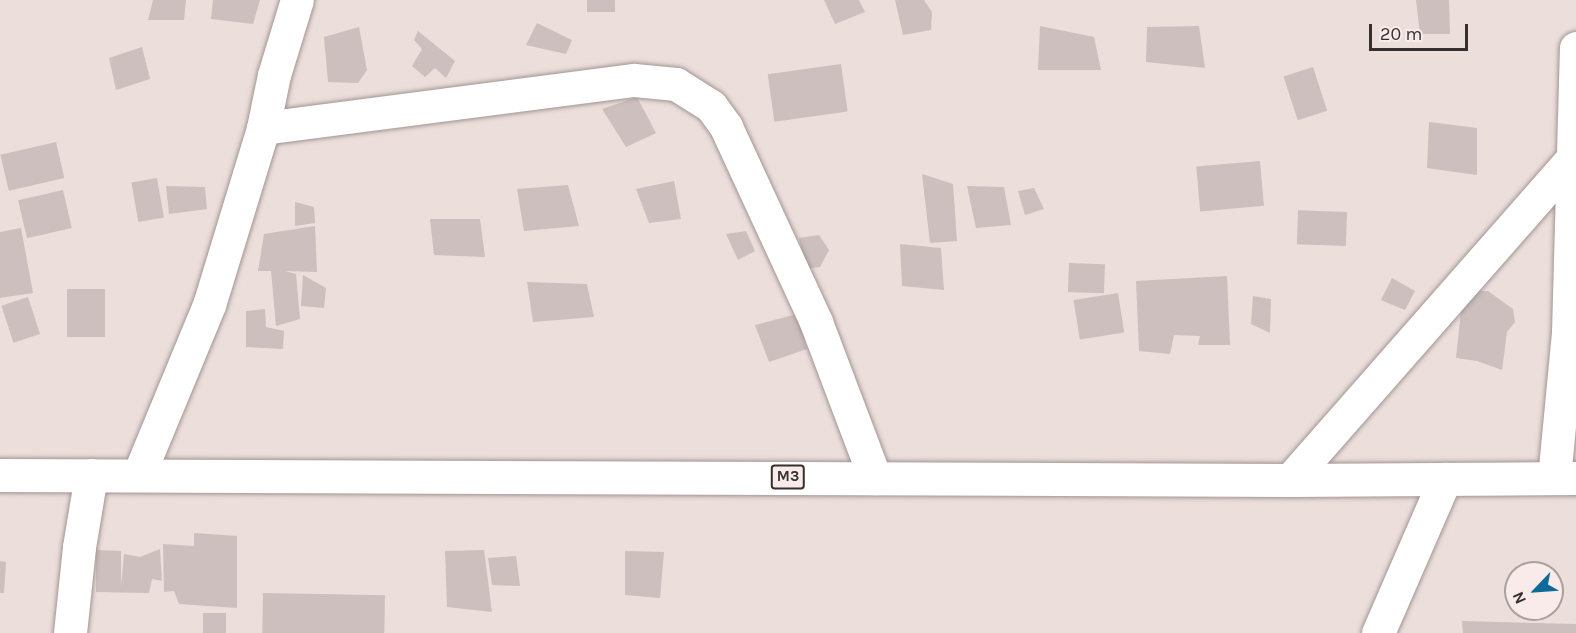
<!DOCTYPE html>
<html>
<head>
<meta charset="utf-8">
<style>
  body { margin:0 }
  #map { position:relative; width:1576px; height:633px; overflow:hidden; background:#ebdedb; font-family:Karla,sans-serif }
  div>[style] { position:absolute }
  .building>* { inset:0; background:#ccbfbd; transform-origin:0 0 }
  .roads { filter:drop-shadow(0 0 2px #a19593) drop-shadow(0 0 2px #a19593) }
  .street>* { height:33px; margin:-16.5px; padding:0 16.5px; transform-origin:16.5px; border-radius:16.5px; background:#fff }
  .primary>* { height:33px; margin:-16.5px; padding:0 16.5px; transform-origin:16.5px; border-radius:16.5px; background:#fff }
  span { translate:-50% -50%; white-space:nowrap; text-align:center; line-height:1.15; -webkit-text-stroke:4.5px #f8ebe9; paint-order:stroke }
  .shield-label span { padding:2px 4px; background:#f8ebe9; border:2px solid; border-radius:4px; -webkit-text-stroke-width:0 }
  .shield-label { font-size:15px; color:#35302f; font-weight:700 }
  .north { position:absolute; left:1504px; top:561px; width:60px; height:60px; box-sizing:border-box; background:#f8ebe9; border:2px solid #aaa09f; border-radius:50%; rotate:245deg; font-size:16px; font-weight:700; line-height:24px; text-align:center; color:#35302f }
  .north::after { content:''; display:block; margin:auto; width:21px; height:27px; background:#106a99; clip-path:polygon(50% 0,100% 100%,50% 72%,0 100%) }
  .scale { position:absolute; left:1369px; top:24px; width:99px; height:27px; box-sizing:border-box; border:3px solid #35302f; border-top:0; padding-left:8px; font-size:18px; line-height:21px; white-space:nowrap; color:#35302f; -webkit-text-stroke:4px #f8ebe9; paint-order:stroke }
</style>
</head>
<body>
<div id="map">
  <div class="building">
    <div style="clip-path:polygon(153px 0,186px 0,184px 20px,148px 20px)"></div>
    <div style="clip-path:polygon(213px 0,260px 0,253px 24px,211px 19px)"></div>
    <div style="left:587px;top:0;width:28px;height:12px"></div>
    <div style="clip-path:polygon(824px 0,859px 0,865px 12px,835px 24px)"></div>
    <div style="clip-path:polygon(895px 0,924px 0,932px 12px,931px 30px,903px 35px)"></div>
    <div style="clip-path:polygon(1416px 0,1449px 0,1450px 34px,1420px 34px)"></div>
    <div style="clip-path:polygon(537px 23px,572px 40px,566px 54px,526px 45px)"></div>
    <div style="clip-path:polygon(1040px 26px,1094px 37px,1101px 70px,1038px 70px)"></div>
    <div style="clip-path:polygon(1199px 26px,1205px 68px,1146px 62px,1147px 27px)"></div>
    <div style="clip-path:polygon(359px 27px,367px 70px,358px 83px,328px 82px,324px 37px)"></div>
    <div style="clip-path:polygon(418px 31px,455px 61px,446px 78px,435px 68px,425px 77px,412px 66px,422px 49px,414px 40px)"></div>
    <div style="clip-path:polygon(142px 47px,150px 79px,116px 90px,109px 58px)"></div>
    <div style="left:841px;top:64px;width:48px;height:74px;rotate:82deg"></div>
    <div style="left:1313px;top:67px;width:46px;height:31px;rotate:72deg"></div>
    <div style="clip-path:polygon(637px 97px,656px 133px,626px 147px,602px 109px)"></div>
    <div style="clip-path:polygon(1429px 122px,1477px 128px,1477px 175px,1427px 168px)"></div>
    <div style="left:56px;top:142px;width:37px;height:57px;rotate:77deg"></div>
    <div style="left:1260px;top:161px;width:45px;height:64px;rotate:85deg"></div>
    <div style="clip-path:polygon(922px 174px,953px 184px,957px 241px,930px 243px)"></div>
    <div style="left:157px;top:178px;width:40px;height:26px;rotate:80deg"></div>
    <div style="clip-path:polygon(674px 181px,681px 219px,649px 223px,636px 189px)"></div>
    <div style="clip-path:polygon(568px 185px,579px 226px,524px 231px,517px 189px)"></div>
    <div style="clip-path:polygon(166px 186px,205px 187px,207px 209px,169px 214px)"></div>
    <div style="clip-path:polygon(967px 186px,1004px 187px,1011px 225px,976px 228px)"></div>
    <div style="clip-path:polygon(1034px 188px,1044px 209px,1025px 215px,1018px 191px)"></div>
    <div style="left:63px;top:190px;width:39px;height:46px;rotate:77deg"></div>
    <div style="clip-path:polygon(295px 202px,314px 207px,315px 223px,295px 226px)"></div>
    <div style="left:1347px;top:212px;width:34px;height:49px;rotate:92deg"></div>
    <div style="clip-path:polygon(430px 219px,480px 219px,485px 257px,434px 255px)"></div>
    <div style="clip-path:polygon(315px 226px,317px 272px,285px 271px,296px 274px,300px 319px,276px 326px,271px 271px,258px 271px,264px 234px)"></div>
    <div style="clip-path:polygon(21px 228px,33px 293px,0 298px,0 232px)"></div>
    <div style="clip-path:polygon(746px 231px,755px 251px,738px 260px,726px 234px)"></div>
    <div style="clip-path:polygon(819px 235px,829px 250px,820px 267px,806px 269px,799px 238px)"></div>
    <div style="clip-path:polygon(900px 244px,941px 248px,944px 290px,902px 286px)"></div>
    <div style="left:1069px;top:263px;width:36px;height:29px;rotate:2deg"></div>
    <div style="clip-path:polygon(303px 275px,326px 288px,324px 308px,301px 306px)"></div>
    <div style="clip-path:polygon(1227px 276px,1230px 345px,1198px 345px,1200px 336px,1174px 335px,1170px 354px,1139px 351px,1136px 281px)"></div>
    <div style="clip-path:polygon(1392px 278px,1415px 291px,1405px 310px,1381px 300px)"></div>
    <div style="clip-path:polygon(527px 282px,587px 284px,594px 317px,533px 322px)"></div>
    <div style="left:67px;top:289px;width:38px;height:48px"></div>
    <div style="clip-path:polygon(1463px 291px,1488px 291px,1513px 309px,1515px 322px,1507px 332px,1502px 370px,1477px 361px,1456px 358px)"></div>
    <div style="left:1118px;top:293px;width:40px;height:45px;rotate:81deg"></div>
    <div style="clip-path:polygon(1253px 296px,1271px 299px,1270px 333px,1251px 324px)"></div>
    <div style="left:28px;top:297px;width:39px;height:28px;rotate:72deg"></div>
    <div style="clip-path:polygon(265px 309px,266px 327px,284px 331px,283px 349px,246px 347px,246px 311px)"></div>
    <div style="clip-path:polygon(797px 314px,807px 349px,769px 362px,755px 325px)"></div>
    <div style="clip-path:polygon(194px 533px,237px 536px,237px 608px,179px 604px,174px 591px,164px 592px,163px 544px,194px 546px)"></div>
    <div style="clip-path:polygon(160px 549px,162px 581px,152px 579px,149px 593px,96px 592px,96px 550px,121px 551px,121px 587px,124px 554px,140px 557px)"></div>
    <div style="clip-path:polygon(484px 550px,492px 612px,447px 607px,445px 551px)"></div>
    <div style="clip-path:polygon(625px 551px,664px 552px,660px 598px,625px 595px)"></div>
    <div style="clip-path:polygon(516px 556px,520px 586px,492px 585px,488px 558px)"></div>
    <div style="clip-path:polygon(0 561px,6px 562px,4px 593px,0 593px)"></div>
    <div style="left:263px;top:593px;width:122px;height:40px;rotate:1deg"></div>
    <div style="left:203px;top:613px;width:23px;height:20px"></div>
    <div style="clip-path:polygon(1462px 621px,1576px 624px,1576px 633px,1463px 633px)"></div>
  </div>
  <div class="roads">
    <div class="street">
      <div style="left:263px;top:128px;width:374px;rotate:-7.4deg"></div>
      <div style="left:634px;top:80px;width:42px;rotate:5.4deg"></div>
      <div style="left:676px;top:84px;width:41px;rotate:32.2deg"></div>
      <div style="left:711px;top:106px;width:26px;rotate:54deg"></div>
      <div style="left:726px;top:127px;width:215px;rotate:65.2deg"></div>
      <div style="left:816px;top:322px;width:167px;rotate:69.3deg"></div>
      <div style="left:139px;top:474px;width:183px;rotate:-67.5deg"></div>
      <div style="left:209px;top:305px;width:185px;rotate:-73deg"></div>
      <div style="left:263px;top:128px;width:54px;rotate:-78.3deg"></div>
      <div style="left:274px;top:75px;width:78px;rotate:-73deg"></div>
      <div style="left:1554px;top:478px;width:147px;rotate:-84.5deg"></div>
      <div style="left:1568px;top:332px;width:284px;rotate:-88.4deg"></div>
      <div style="left:1290px;top:480px;width:433px;rotate:-48.7deg"></div>
      <div style="left:70px;top:633px;width:86px;rotate:-84deg"></div>
      <div style="left:79px;top:547px;width:73px;rotate:-80.5deg"></div>
      <div style="left:1378px;top:633px;width:168px;rotate:-66.5deg"></div>
    </div>
    <div class="primary">
      <div style="left:0;top:475px;width:1290px;rotate:0.22deg"></div>
      <div style="left:1290px;top:480px;width:286px;rotate:-0.4deg"></div>
    </div>
  </div>
  <div class="shield-label">
    <span style="left:788px;top:477px">M3</span>
  </div>
  <div class="north">N</div>
  <div class="scale">20 m</div>
</div>
</body>
</html>
